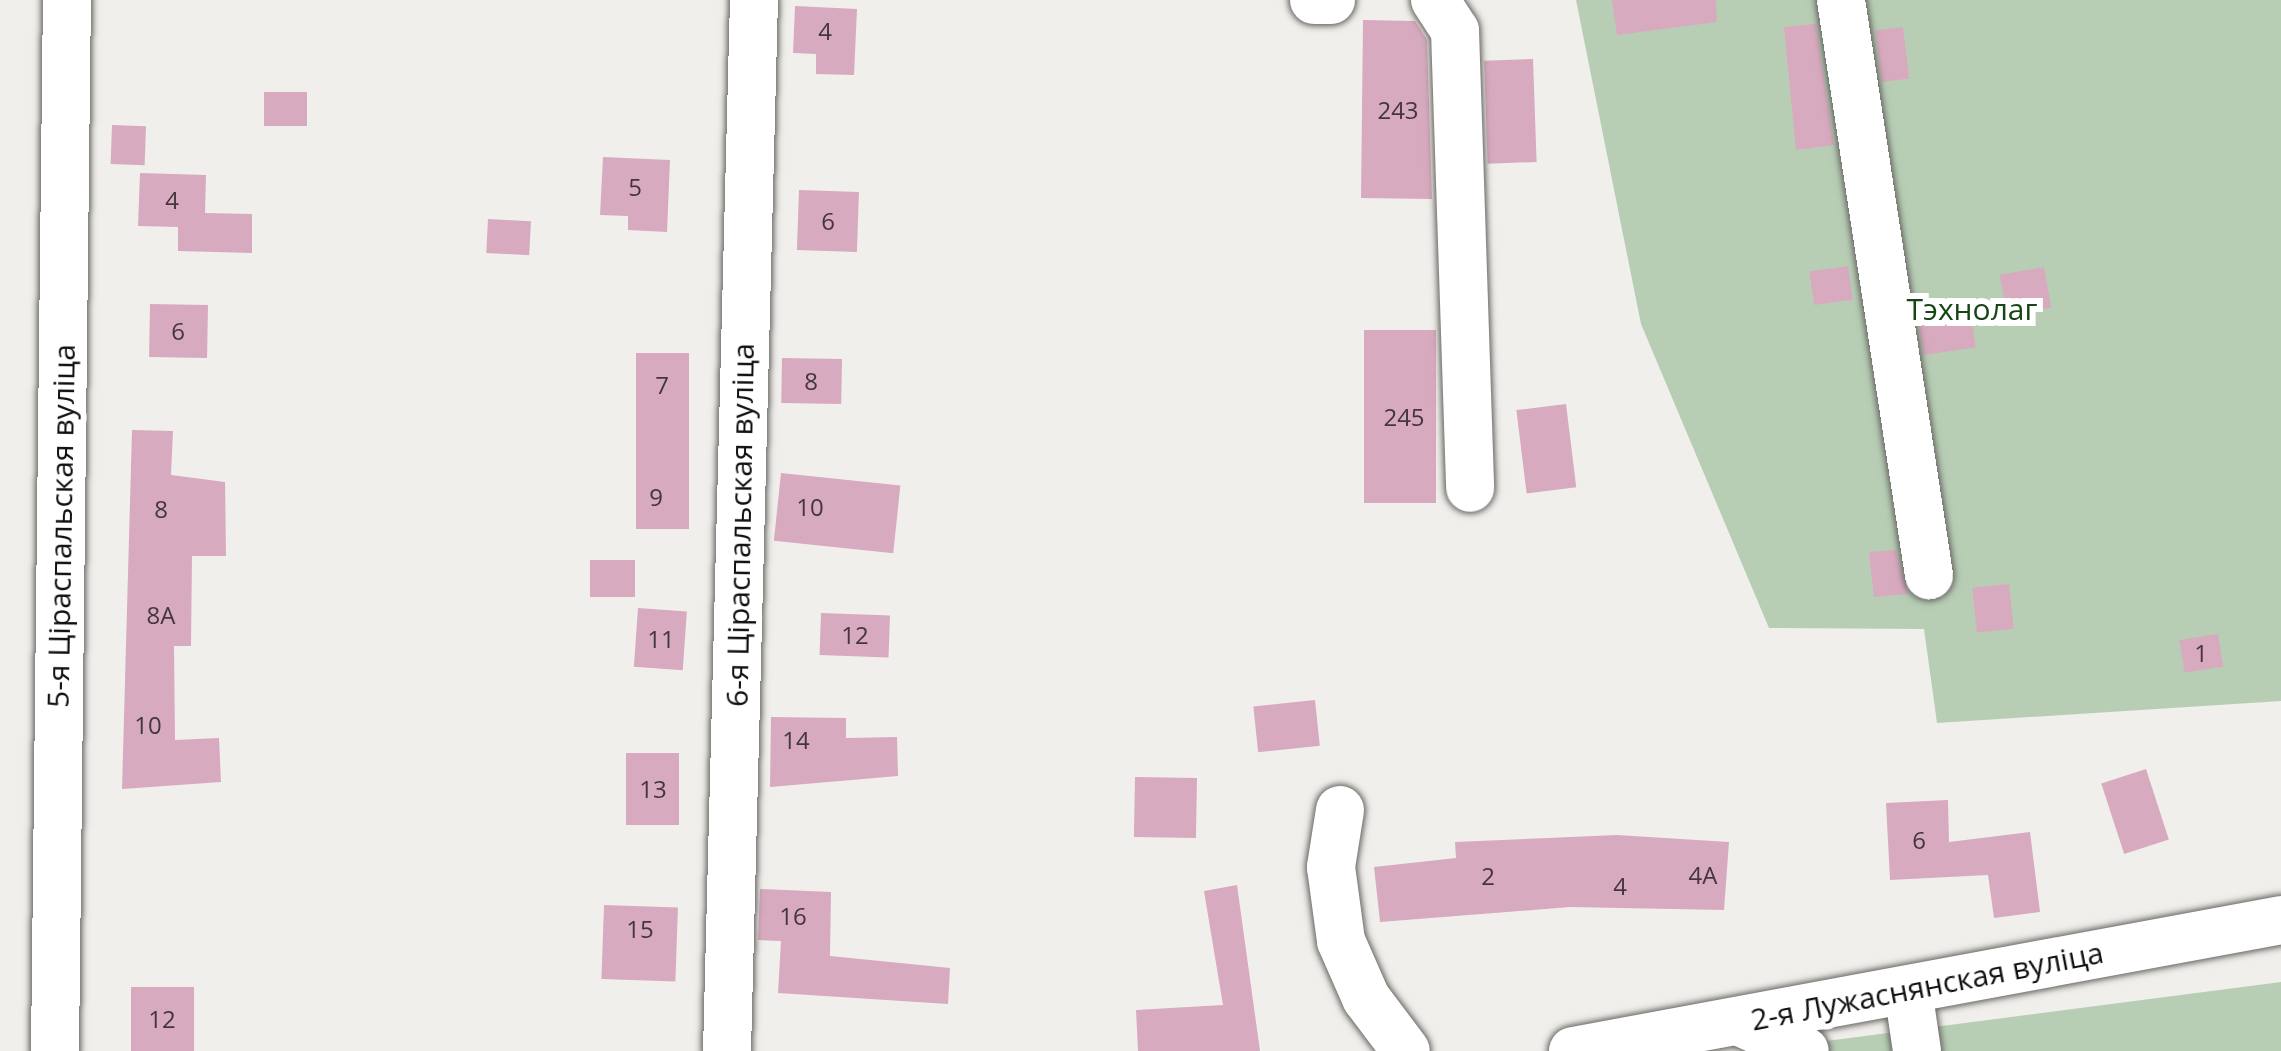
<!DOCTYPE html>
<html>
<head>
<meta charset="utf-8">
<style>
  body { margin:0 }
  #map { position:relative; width:2281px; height:1051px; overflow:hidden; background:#f1efeb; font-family:"Open Sans",sans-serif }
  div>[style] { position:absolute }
  .green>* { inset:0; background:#b7ceb5 }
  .building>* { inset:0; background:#d8aabf; transform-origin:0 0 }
  .roads { filter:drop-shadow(0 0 3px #6a6865) drop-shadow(0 0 3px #6a6865) }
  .minor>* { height:48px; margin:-24px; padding:0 24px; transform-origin:24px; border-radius:24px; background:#fff }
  span { translate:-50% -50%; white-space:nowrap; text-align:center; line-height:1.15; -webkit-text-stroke:12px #fff; paint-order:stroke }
  .number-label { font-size:24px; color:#44373c }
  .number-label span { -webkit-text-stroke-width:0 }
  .park-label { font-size:30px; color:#1a4617 }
  .street-label { font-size:30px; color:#121110 }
</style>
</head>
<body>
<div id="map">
  <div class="green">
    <div style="clip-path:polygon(1576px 0,2281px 0,2281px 701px,1937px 723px,1924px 629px,1769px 628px,1641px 324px)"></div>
    <div style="clip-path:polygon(2281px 982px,2281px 1051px,1749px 1051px)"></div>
  </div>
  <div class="building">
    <div style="clip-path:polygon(1612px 0,1716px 0,1717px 22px,1617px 35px)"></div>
    <div style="clip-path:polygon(795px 6px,857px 9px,854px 75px,816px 74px,816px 54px,793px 53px)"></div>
    <div style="clip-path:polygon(1363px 20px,1415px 21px,1427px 40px,1432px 199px,1361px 198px)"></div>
    <div style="clip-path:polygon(1816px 24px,1834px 145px,1796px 150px,1784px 27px)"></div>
    <div style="left:1903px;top:27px;width:52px;height:28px;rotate:83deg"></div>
    <div style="left:1533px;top:59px;width:103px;height:49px;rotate:88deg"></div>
    <div style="left:264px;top:92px;width:43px;height:34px"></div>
    <div style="left:112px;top:125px;width:34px;height:39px;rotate:2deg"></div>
    <div style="clip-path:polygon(603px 157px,670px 160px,667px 232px,628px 230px,628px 216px,600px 215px)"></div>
    <div style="clip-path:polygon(140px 173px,206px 175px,205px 213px,252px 214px,252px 253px,178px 251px,178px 227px,138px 226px)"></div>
    <div style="left:799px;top:190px;width:60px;height:60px;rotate:2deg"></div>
    <div style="left:488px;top:219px;width:43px;height:34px;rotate:3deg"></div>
    <div style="left:1848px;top:266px;width:34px;height:39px;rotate:82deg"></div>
    <div style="left:2044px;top:267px;width:41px;height:45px;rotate:80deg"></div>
    <div style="left:1969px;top:300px;width:48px;height:53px;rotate:82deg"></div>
    <div style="left:150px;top:304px;width:58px;height:53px;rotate:1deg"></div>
    <div style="left:1364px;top:330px;width:72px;height:173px"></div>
    <div style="left:636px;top:353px;width:53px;height:176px"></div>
    <div style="left:782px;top:358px;width:60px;height:45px;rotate:1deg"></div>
    <div style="left:1566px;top:404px;width:84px;height:50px;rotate:83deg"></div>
    <div style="clip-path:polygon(132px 430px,173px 431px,171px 475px,225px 482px,226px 556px,192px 556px,191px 646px,174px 646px,175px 740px,219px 738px,221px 782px,122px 789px)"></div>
    <div style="left:781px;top:473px;width:120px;height:68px;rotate:6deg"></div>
    <div style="clip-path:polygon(1896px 550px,1908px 594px,1874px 597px,1869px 552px)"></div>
    <div style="left:590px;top:560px;width:45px;height:37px"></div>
    <div style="left:2009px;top:584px;width:45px;height:37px;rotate:84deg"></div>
    <div style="left:638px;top:608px;width:49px;height:59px;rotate:4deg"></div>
    <div style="left:821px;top:613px;width:69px;height:42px;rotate:2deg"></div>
    <div style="left:2218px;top:634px;width:33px;height:39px;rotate:81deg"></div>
    <div style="left:1315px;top:700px;width:46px;height:62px;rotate:84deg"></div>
    <div style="clip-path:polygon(771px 717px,846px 718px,846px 738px,897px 737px,898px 776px,770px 787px)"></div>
    <div style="left:626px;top:753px;width:53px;height:72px"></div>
    <div style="left:2146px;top:769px;width:74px;height:47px;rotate:72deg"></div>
    <div style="left:1135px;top:777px;width:62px;height:60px;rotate:1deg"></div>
    <div style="clip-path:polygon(1948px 800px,1949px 842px,2030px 832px,2040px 912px,1994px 918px,1988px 875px,1890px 880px,1886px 803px)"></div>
    <div style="clip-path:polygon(1617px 835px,1729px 842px,1724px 910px,1570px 907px,1380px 922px,1374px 867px,1456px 858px,1455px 842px)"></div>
    <div style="clip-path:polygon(1237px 885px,1260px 1051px,1138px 1051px,1136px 1010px,1223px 1005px,1204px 891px)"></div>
    <div style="clip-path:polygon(760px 889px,831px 892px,830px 956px,950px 968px,948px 1004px,778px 993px,781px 941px,758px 940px)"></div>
    <div style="left:604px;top:905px;width:74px;height:74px;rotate:2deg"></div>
    <div style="left:131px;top:987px;width:63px;height:64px"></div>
  </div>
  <div class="roads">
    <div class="minor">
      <div style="left:1314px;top:0;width:17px"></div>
      <div style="left:1435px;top:0;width:37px;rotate:57deg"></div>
      <div style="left:1455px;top:31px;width:457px;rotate:88.1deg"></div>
      <div style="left:1841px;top:0;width:582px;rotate:81.3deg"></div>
      <div style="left:1340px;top:810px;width:58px;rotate:99deg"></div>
      <div style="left:1331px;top:867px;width:75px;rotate:82.3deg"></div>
      <div style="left:1341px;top:941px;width:62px;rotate:66.3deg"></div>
      <div style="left:1366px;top:998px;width:66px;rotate:53deg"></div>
      <div style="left:1908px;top:990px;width:62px;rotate:81.6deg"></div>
      <div style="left:1738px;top:1021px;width:73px;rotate:24.1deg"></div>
      <div style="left:55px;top:1051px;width:1051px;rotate:-89.35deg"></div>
      <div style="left:727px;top:1051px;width:1051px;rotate:-88.53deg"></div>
      <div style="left:1573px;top:1051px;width:720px;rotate:-10.48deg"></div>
    </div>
  </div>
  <div class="number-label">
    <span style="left:825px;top:31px">4</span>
    <span style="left:1398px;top:110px">243</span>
    <span style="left:635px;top:187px">5</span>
    <span style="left:172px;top:200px">4</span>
    <span style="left:828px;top:221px">6</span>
    <span style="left:178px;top:331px">6</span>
    <span style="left:811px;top:381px">8</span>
    <span style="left:662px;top:385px">7</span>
    <span style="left:1404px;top:417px">245</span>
    <span style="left:656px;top:497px">9</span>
    <span style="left:810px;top:507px">10</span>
    <span style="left:161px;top:509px">8</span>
    <span style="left:161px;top:615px">8А</span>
    <span style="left:855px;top:635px">12</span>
    <span style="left:661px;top:639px">11</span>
    <span style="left:2201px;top:653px">1</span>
    <span style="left:148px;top:725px">10</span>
    <span style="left:796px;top:740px">14</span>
    <span style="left:653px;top:789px">13</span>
    <span style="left:1919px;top:840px">6</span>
    <span style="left:1703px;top:875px">4А</span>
    <span style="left:1488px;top:876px">2</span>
    <span style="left:1620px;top:886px">4</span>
    <span style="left:793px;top:916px">16</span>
    <span style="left:640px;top:929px">15</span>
    <span style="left:162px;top:1019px">12</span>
  </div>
  <div class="park-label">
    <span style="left:1972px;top:309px">Тэхнолаг</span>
  </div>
  <div class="street-label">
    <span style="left:740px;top:525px;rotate:-89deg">6-я Ціраспальская вуліца</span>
    <span style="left:61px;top:526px;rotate:-89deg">5-я Ціраспальская вуліца</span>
    <span style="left:1927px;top:986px;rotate:-11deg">2-я Лужаснянская вуліца</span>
  </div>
</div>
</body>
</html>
